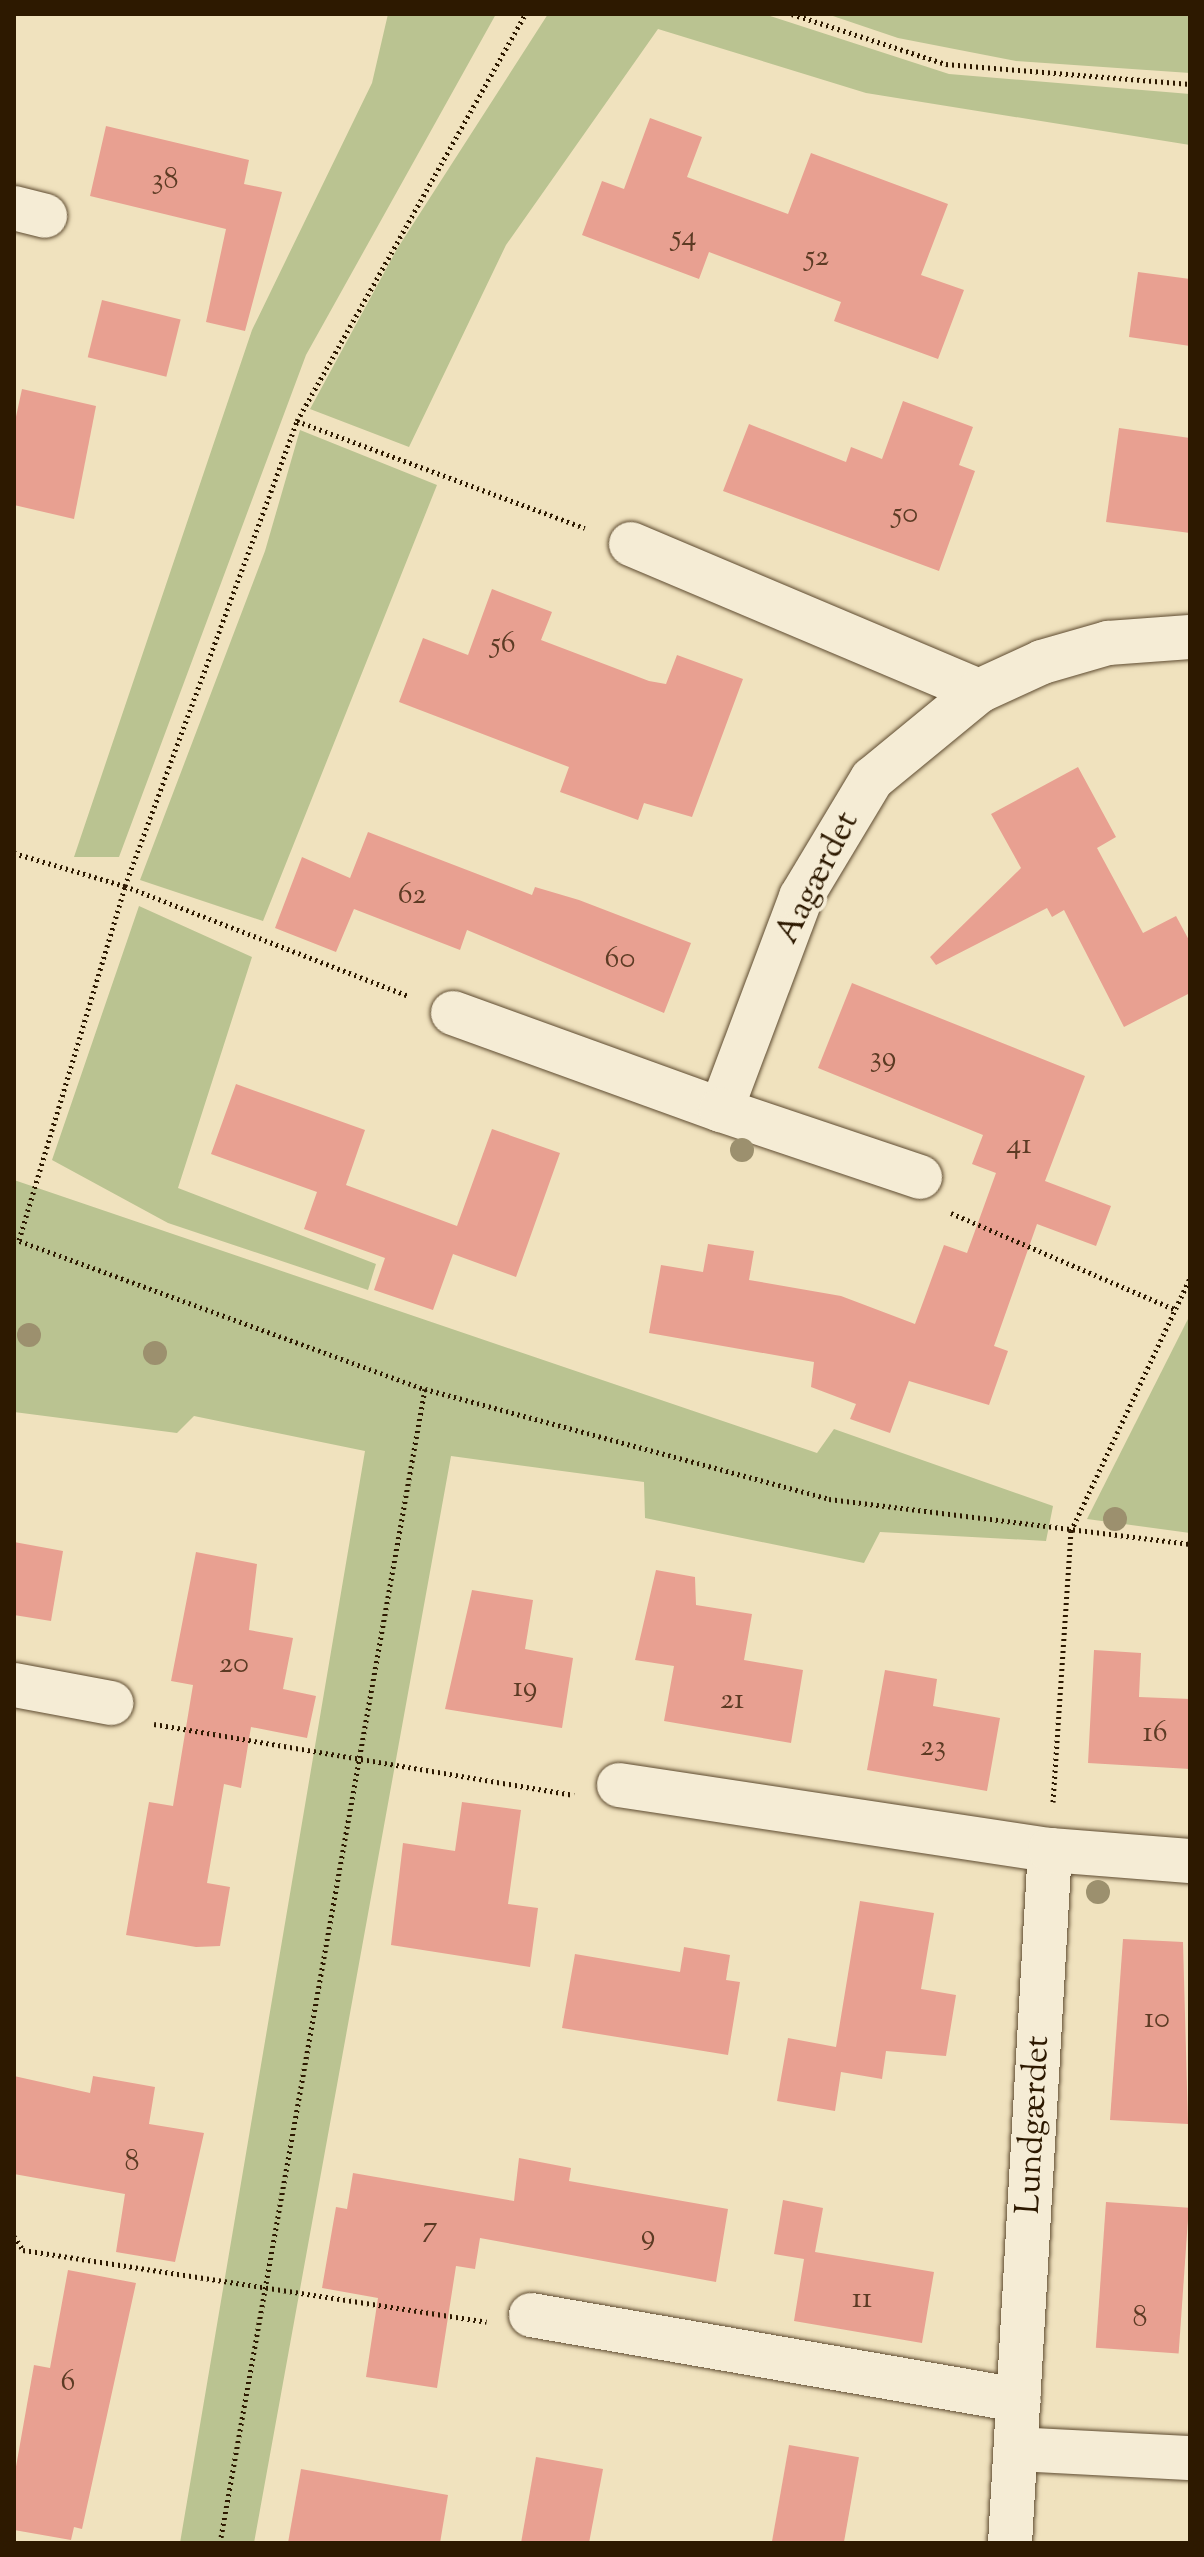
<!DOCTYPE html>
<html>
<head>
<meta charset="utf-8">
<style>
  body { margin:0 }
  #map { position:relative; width:1204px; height:2557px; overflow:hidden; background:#f0e2be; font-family:"Sorts Mill Goudy",serif }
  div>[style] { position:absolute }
  .green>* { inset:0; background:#bac391 }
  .building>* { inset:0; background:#e8a091; transform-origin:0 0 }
  .path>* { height:5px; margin-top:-2.5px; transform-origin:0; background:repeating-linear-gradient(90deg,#2d1900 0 2px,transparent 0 6px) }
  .roads { filter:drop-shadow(0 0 2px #5e4b30) drop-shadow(0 0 2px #5e4b30) }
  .minor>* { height:44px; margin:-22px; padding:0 22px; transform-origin:22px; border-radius:22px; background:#f5ecd5 }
  .trees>* { width:24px; height:24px; margin:-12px; border-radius:50%; background:#9c906e }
  span { translate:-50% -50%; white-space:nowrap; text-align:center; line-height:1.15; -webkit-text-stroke:8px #f5ecd5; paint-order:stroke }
  .number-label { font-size:30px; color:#5c3b24 }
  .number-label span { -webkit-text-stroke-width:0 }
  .street-label { font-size:34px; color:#2d1900 }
  .frame { position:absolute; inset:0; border:16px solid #2d1900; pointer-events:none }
</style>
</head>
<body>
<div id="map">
  <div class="green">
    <div style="clip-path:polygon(388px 14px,496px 14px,306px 355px,119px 857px,74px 857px,252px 330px,372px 83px)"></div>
    <div style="clip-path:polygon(548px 14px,764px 14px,949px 74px,1190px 94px,1190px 145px,866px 93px,658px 29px,506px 245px,409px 447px,310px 409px,397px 249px)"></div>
    <div style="clip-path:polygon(827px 14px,1190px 14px,1190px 73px,1016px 61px,898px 38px)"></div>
    <div style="clip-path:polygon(300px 430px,437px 485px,263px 921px,140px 880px,265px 551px)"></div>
    <div style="clip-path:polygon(139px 906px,252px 957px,178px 1188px,376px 1264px,368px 1290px,168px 1223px,52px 1160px)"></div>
    <div style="clip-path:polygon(14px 1180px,817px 1453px,834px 1429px,1053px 1506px,1046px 1541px,880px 1532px,864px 1563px,645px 1518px,644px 1482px,451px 1456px,254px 2543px,180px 2543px,365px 1451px,194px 1416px,177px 1433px,14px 1412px)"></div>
    <div style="clip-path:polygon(1190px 1315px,1190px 1533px,1087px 1519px)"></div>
  </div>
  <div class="building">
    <div style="clip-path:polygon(650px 118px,702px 137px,687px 177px,788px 214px,811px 153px,948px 204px,921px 275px,964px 290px,938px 359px,834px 321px,841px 302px,709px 252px,699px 279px,582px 235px,602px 181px,624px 189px)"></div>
    <div style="clip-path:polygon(106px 126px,249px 160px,244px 184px,282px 192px,245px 331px,206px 322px,226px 229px,90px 196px)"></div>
    <div style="clip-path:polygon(1138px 272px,1190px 279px,1190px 346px,1129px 337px)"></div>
    <div style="left:102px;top:300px;width:81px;height:59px;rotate:14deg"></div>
    <div style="clip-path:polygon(22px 389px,96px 406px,74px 519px,14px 505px,14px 426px)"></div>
    <div style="clip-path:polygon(903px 401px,973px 427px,959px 465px,975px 471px,939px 571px,723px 491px,749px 424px,846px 462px,851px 447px,882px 459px)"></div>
    <div style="clip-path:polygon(1119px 428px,1190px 438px,1190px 533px,1106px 522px)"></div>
    <div style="clip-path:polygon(492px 589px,552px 612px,541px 640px,649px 681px,666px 684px,677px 655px,743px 679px,692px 817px,644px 803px,638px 820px,560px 792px,569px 767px,399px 702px,423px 638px,468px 655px)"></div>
    <div style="clip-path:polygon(1078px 767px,1116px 837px,1097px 848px,1143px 933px,1176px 916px,1190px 942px,1190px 993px,1124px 1027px,1064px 910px,1052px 917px,1047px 908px,936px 965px,930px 957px,1021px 868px,991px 814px)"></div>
    <div style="clip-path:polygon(368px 832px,532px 895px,535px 887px,579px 900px,691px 943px,664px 1013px,467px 930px,460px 950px,354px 909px,336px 952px,275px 928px,302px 857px,350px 878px)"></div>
    <div style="clip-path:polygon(852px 983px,1085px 1076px,1045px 1181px,1111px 1206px,1096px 1246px,1037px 1224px,994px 1346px,1008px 1351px,989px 1405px,909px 1381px,890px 1433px,850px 1419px,856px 1404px,811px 1387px,814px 1362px,649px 1333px,661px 1265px,703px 1272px,708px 1244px,754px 1251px,749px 1280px,841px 1296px,915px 1324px,944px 1245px,967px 1253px,996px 1173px,972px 1164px,983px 1135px,818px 1068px)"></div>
    <div style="clip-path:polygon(236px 1084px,365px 1130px,346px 1185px,457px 1226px,492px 1129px,560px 1153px,516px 1277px,453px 1254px,433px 1310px,374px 1290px,385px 1258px,304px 1229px,317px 1192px,211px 1154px)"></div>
    <div style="clip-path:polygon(14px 1542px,63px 1551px,51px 1621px,14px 1615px)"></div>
    <div style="clip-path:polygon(196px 1552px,257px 1564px,249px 1630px,293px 1638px,283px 1689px,316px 1696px,307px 1738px,251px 1727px,241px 1788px,224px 1784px,207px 1883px,230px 1887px,220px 1946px,196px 1947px,126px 1935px,149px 1802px,173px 1806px,193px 1685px,171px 1681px)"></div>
    <div style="clip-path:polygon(656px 1570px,695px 1577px,696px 1605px,752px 1614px,744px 1660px,803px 1670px,791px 1743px,664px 1721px,674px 1666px,635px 1660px)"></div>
    <div style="clip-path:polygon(472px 1590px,533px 1600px,525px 1649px,573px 1658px,562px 1728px,445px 1709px)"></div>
    <div style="clip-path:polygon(1094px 1650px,1141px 1653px,1139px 1697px,1190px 1699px,1190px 1769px,1088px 1763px)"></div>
    <div style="clip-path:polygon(885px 1670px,937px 1679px,933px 1706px,1000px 1718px,987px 1791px,867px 1770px)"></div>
    <div style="clip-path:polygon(462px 1802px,521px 1810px,508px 1904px,538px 1908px,530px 1967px,391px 1945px,403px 1843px,455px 1851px)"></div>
    <div style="clip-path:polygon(860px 1901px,934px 1913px,921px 1989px,956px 1995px,946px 2056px,886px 2051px,882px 2079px,841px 2072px,835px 2111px,777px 2101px,788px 2038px,836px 2047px)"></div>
    <div style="clip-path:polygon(1123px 1939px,1183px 1942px,1188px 2124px,1110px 2120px)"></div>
    <div style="clip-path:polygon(684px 1947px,730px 1955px,726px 1980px,740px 1982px,728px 2055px,562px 2028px,575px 1954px,680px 1972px)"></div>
    <div style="clip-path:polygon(14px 2076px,90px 2093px,93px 2076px,155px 2087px,149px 2124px,204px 2133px,175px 2262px,116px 2252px,125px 2194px,14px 2174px)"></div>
    <div style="clip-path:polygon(519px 2158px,571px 2168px,569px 2181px,728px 2209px,716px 2282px,480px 2238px,475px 2269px,456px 2266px,437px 2388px,366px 2377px,378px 2298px,322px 2288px,336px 2207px,347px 2209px,353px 2173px,514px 2201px)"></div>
    <div style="clip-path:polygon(783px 2200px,823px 2208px,815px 2252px,934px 2272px,922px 2343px,794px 2321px,804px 2259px,774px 2254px)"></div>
    <div style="left:1106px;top:2202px;width:83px;height:146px;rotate:4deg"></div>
    <div style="clip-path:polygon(68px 2270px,136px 2283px,82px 2529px,74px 2527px,71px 2540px,14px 2530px,14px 2478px,34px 2365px,50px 2368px)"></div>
    <div style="left:789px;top:2445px;width:71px;height:99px;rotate:10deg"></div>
    <div style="clip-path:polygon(536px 2457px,603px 2469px,589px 2543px,521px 2543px)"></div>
    <div style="clip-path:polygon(301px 2469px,448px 2495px,440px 2543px,288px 2543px)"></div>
  </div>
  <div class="path">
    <div style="left:792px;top:14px;width:162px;rotate:18deg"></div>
    <div style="left:946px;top:64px;width:245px;rotate:4.7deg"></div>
    <div style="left:297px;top:421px;width:307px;rotate:20.4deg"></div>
    <div style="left:14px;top:853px;width:116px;rotate:16.6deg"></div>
    <div style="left:125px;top:886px;width:304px;rotate:21.2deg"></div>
    <div style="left:951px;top:1213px;width:243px;rotate:23.3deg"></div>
    <div style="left:14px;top:1239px;width:438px;rotate:20.1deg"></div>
    <div style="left:425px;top:1389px;width:419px;rotate:15.2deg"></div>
    <div style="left:829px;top:1499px;width:364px;rotate:7.1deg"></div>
    <div style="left:19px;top:1240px;width:370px;rotate:-73.3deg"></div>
    <div style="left:125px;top:886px;width:496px;rotate:-69.7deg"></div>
    <div style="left:297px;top:421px;width:467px;rotate:-60.7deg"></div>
    <div style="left:154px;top:1724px;width:426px;rotate:9.6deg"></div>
    <div style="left:1053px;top:1802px;width:272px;rotate:-86.2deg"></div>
    <div style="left:1071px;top:1531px;width:280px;rotate:-64.8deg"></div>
    <div style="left:14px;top:2236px;width:17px;rotate:57deg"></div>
    <div style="left:23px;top:2250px;width:469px;rotate:8.8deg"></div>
    <div style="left:220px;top:2543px;width:1172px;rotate:-79.93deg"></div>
  </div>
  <div class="roads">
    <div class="minor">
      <div style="left:14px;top:208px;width:32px;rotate:14deg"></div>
      <div style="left:631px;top:544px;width:378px;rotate:22.9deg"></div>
      <div style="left:453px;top:1013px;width:285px;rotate:19.9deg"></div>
      <div style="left:721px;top:1110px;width:228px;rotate:-69.4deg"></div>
      <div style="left:801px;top:897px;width:138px;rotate:-59deg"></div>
      <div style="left:872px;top:779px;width:139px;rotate:-39.4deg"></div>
      <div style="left:979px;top:691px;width:69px;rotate:-24.7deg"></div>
      <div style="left:1042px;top:662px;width:69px;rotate:-16.1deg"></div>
      <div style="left:1108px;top:643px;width:82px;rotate:-4.2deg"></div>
      <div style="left:721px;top:1110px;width:210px;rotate:18.6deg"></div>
      <div style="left:14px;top:1685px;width:99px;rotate:10.5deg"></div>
      <div style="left:619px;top:1785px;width:436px;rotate:8.6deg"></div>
      <div style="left:531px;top:2315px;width:495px;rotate:9.9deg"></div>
      <div style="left:1016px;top:2449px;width:174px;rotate:3deg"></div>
      <div style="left:1010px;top:2543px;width:694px;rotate:-86.7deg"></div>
      <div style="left:1050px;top:1850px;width:140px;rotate:4.5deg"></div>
    </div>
  </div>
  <div class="trees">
    <div style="left:742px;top:1150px"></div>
    <div style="left:29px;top:1335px"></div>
    <div style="left:155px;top:1353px"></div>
    <div style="left:1115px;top:1519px"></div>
    <div style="left:1098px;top:1892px"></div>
  </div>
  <div class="number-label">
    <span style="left:165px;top:181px">38</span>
    <span style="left:684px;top:238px">54</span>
    <span style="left:817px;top:258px">52</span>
    <span style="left:905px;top:515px">50</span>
    <span style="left:503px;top:645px">56</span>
    <span style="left:412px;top:896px">62</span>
    <span style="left:620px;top:960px">60</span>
    <span style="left:883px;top:1059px">39</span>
    <span style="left:1019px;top:1146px">41</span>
    <span style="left:234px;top:1665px">20</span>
    <span style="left:525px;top:1689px">19</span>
    <span style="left:732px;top:1701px">21</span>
    <span style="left:1155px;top:1734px">16</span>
    <span style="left:933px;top:1748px">23</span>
    <span style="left:1157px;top:2020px">10</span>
    <span style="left:132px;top:2163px">8</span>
    <span style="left:430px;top:2229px">7</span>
    <span style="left:648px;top:2237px">9</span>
    <span style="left:862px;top:2300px">11</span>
    <span style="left:1140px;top:2319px">8</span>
    <span style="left:68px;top:2383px">6</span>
  </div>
  <div class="street-label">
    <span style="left:818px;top:878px;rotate:-63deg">Aagærdet</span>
    <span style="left:1034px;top:2125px;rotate:-87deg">Lundgærdet</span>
  </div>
  <div class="frame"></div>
</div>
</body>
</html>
